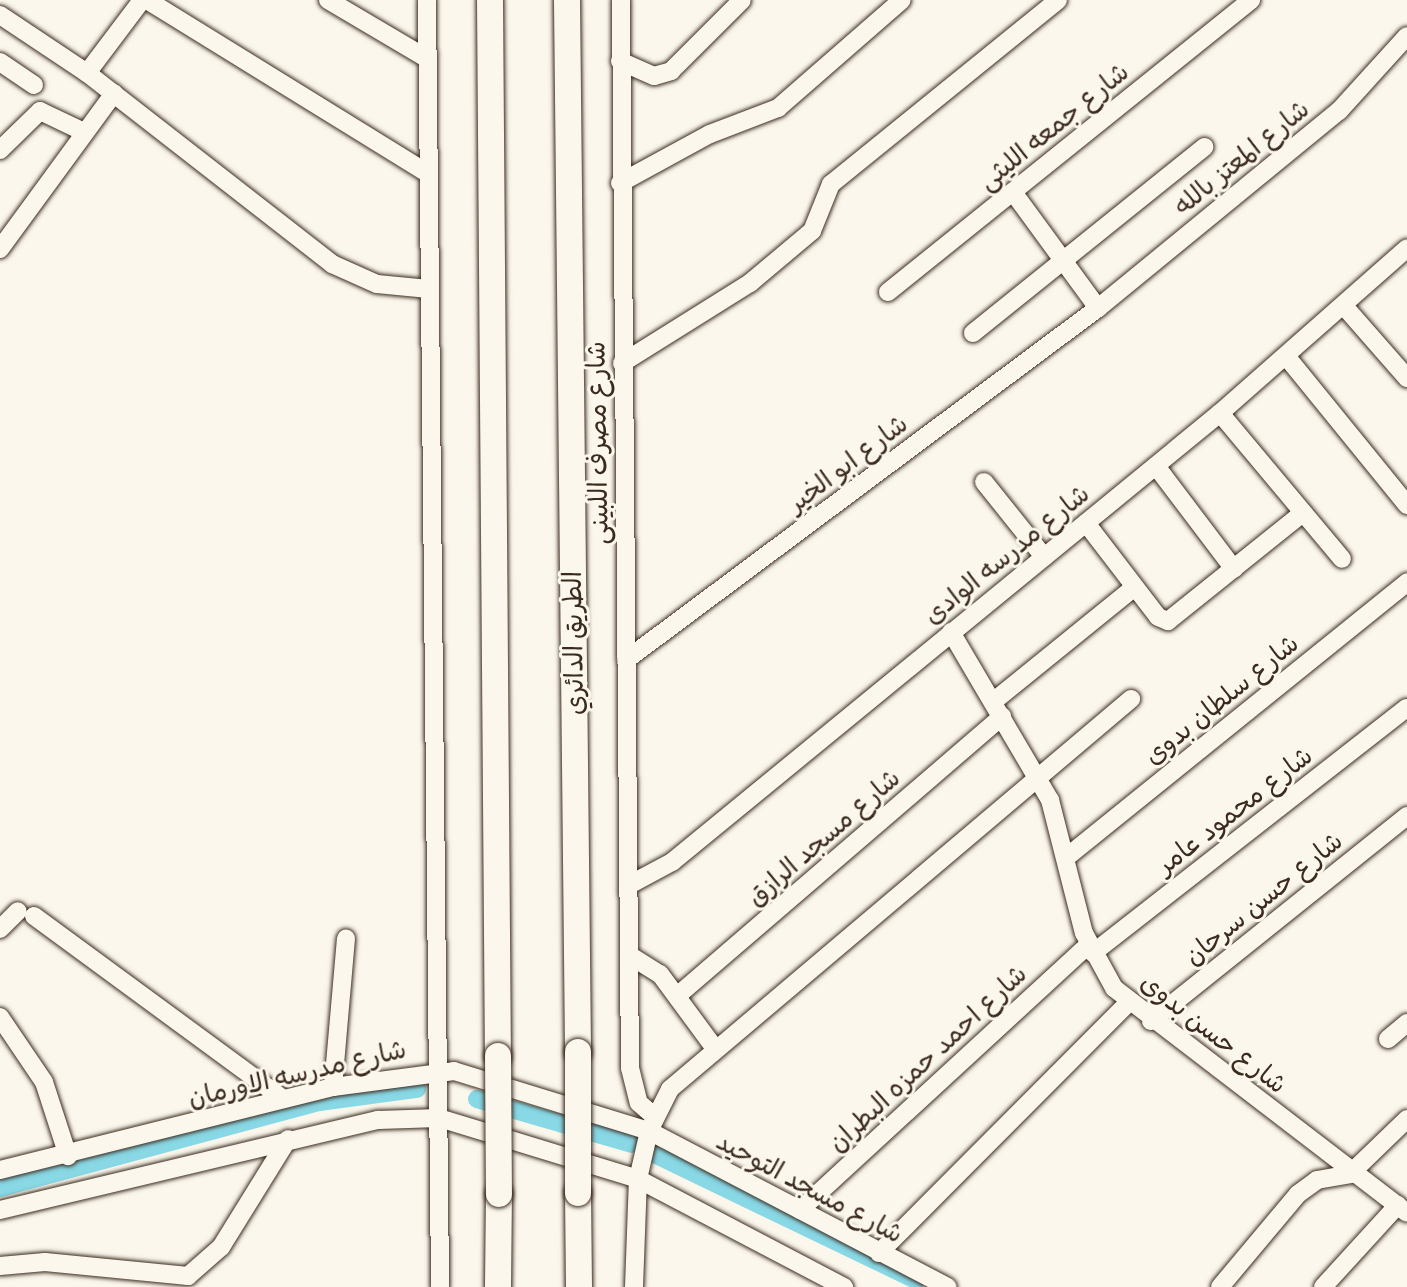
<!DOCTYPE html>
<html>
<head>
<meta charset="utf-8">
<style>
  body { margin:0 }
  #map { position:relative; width:1407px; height:1287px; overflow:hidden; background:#fbf7ec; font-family:"Patrick Hand","Playpen Sans Arabic",sans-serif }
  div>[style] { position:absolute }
  .canal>* { height:18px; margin:-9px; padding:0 9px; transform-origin:9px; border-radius:9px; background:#88d8e5 }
  .roads { filter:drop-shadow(0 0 2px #3b2a1e) drop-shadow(0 0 2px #3b2a1e) }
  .minor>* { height:18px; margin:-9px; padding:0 9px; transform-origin:9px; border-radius:9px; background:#fbf7ec }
  .highway>* { height:26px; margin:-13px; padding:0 13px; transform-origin:13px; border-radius:13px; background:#fbf7ec }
  .bridges { filter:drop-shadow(0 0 2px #3b2a1e) drop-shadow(0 0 2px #3b2a1e) }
  .highway-bridge>* { height:26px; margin:-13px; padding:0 13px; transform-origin:13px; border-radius:13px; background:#fbf7ec }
  span { translate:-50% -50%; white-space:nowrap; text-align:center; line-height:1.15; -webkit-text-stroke:6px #fbf7ec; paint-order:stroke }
  .street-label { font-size:26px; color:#3b2a1e }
</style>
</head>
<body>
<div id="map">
  <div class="canal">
    <div style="left:477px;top:1099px;width:161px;rotate:16.2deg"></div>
    <div style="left:652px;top:1153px;width:293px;rotate:25.7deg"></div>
    <div style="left:0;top:1188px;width:330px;rotate:-15.1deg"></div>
    <div style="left:319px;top:1102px;width:99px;rotate:-7.6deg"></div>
  </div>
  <div class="roads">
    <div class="minor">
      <div style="left:147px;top:0;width:329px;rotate:31.7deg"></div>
      <div style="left:328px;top:0;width:114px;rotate:30.6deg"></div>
      <div style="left:427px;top:0;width:1287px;rotate:89.42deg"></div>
      <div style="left:621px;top:0;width:1068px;rotate:89.52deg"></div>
      <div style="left:630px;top:1068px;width:36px;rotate:76deg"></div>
      <div style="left:639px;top:1103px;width:20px;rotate:41deg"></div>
      <div style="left:0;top:15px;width:105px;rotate:33.7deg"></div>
      <div style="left:87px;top:73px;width:311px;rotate:37.9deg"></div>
      <div style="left:332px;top:264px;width:49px;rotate:24deg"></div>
      <div style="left:377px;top:284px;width:52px;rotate:5.5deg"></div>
      <div style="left:620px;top:61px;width:37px;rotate:24deg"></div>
      <div style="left:654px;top:76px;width:18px;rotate:-16deg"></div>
      <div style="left:671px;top:71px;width:100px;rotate:-45deg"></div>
      <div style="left:0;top:62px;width:41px;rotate:34.1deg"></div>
      <div style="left:87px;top:73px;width:91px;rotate:-53deg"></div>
      <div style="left:0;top:150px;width:56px;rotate:-44.3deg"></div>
      <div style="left:40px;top:111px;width:49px;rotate:25.5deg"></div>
      <div style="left:620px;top:183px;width:102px;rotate:-28.6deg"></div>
      <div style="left:710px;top:134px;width:73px;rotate:-20.9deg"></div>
      <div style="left:778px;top:108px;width:164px;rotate:-41.1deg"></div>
      <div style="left:1013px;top:192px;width:144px;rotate:53.8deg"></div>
      <div style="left:0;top:249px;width:193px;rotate:-53.8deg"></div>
      <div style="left:888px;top:292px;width:466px;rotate:-38.8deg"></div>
      <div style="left:1344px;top:306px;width:96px;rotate:48.8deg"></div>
      <div style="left:973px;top:333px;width:297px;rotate:-38.8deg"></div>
      <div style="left:1286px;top:356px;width:192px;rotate:50.9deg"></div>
      <div style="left:622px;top:363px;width:151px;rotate:-32deg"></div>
      <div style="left:750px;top:283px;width:81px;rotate:-40deg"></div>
      <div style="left:812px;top:231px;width:51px;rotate:-68deg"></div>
      <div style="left:831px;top:184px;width:292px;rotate:-39deg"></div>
      <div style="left:1220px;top:413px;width:190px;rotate:50.1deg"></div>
      <div style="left:1156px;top:466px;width:129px;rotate:52.9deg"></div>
      <div style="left:984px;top:482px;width:96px;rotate:51.3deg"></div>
      <div style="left:1086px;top:523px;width:118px;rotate:52.5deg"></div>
      <div style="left:1158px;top:617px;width:11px;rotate:22deg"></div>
      <div style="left:1168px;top:621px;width:173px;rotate:-38.7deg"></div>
      <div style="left:951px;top:632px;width:195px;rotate:59.5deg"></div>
      <div style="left:1050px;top:800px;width:137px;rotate:75.7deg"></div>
      <div style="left:1084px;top:933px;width:63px;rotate:61.4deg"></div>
      <div style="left:1114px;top:988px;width:369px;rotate:37.5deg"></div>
      <div style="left:626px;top:660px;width:589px;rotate:-36.71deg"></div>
      <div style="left:1098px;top:308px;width:311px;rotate:-39.3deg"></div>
      <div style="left:1339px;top:111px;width:101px;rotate:-47.8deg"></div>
      <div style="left:994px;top:701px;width:181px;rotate:-39deg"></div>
      <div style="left:1068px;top:856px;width:436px;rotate:-38.9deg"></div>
      <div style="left:629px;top:885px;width:49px;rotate:-28.1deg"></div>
      <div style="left:672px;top:862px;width:708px;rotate:-39.33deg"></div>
      <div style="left:1220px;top:413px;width:249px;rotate:-41.4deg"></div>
      <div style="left:34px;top:916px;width:308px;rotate:36.3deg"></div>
      <div style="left:0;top:929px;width:25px;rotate:-45deg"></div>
      <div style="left:1093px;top:953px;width:398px;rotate:-38deg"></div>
      <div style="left:629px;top:955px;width:36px;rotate:32deg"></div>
      <div style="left:660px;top:974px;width:94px;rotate:53.6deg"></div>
      <div style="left:677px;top:996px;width:429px;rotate:-40.7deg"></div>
      <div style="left:0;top:1017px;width:78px;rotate:55.9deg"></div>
      <div style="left:44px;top:1082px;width:78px;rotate:72deg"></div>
      <div style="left:1151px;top:1021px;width:328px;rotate:-38.7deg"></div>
      <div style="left:1388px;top:1039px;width:25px;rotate:-40deg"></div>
      <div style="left:333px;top:1087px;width:149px;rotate:-85deg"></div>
      <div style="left:0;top:1170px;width:343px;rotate:-14deg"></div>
      <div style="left:333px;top:1087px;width:122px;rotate:-7.5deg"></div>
      <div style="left:454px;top:1071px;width:204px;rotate:17.1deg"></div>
      <div style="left:649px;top:1131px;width:337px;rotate:27.6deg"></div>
      <div style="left:0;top:1210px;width:389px;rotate:-13.4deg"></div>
      <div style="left:378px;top:1120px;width:61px;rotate:-1.9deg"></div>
      <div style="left:439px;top:1118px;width:208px;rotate:17deg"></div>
      <div style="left:638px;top:1179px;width:233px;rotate:27.7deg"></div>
      <div style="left:800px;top:1210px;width:393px;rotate:-42.6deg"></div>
      <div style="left:879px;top:1253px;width:353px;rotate:-45.1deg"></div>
      <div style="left:0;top:1266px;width:45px;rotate:-5.1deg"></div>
      <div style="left:45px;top:1262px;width:144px;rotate:5.6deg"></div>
      <div style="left:188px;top:1276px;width:44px;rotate:-41.3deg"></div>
      <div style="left:221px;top:1247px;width:127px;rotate:-58.2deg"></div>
      <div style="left:634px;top:1287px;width:108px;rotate:-87.9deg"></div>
      <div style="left:638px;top:1179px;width:49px;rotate:-77.1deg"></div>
      <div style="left:649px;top:1131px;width:47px;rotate:-63.4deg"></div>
      <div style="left:670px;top:1089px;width:604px;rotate:-40.23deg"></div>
      <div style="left:1220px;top:1287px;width:121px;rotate:-50deg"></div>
      <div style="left:1298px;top:1194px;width:24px;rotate:-36deg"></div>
      <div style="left:1317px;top:1180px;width:34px;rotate:-10deg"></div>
      <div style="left:1350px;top:1174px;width:79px;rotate:-44deg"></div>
      <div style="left:1323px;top:1287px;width:111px;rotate:-47.6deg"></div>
    </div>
    <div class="highway">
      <div style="left:490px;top:0;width:1056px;rotate:89.57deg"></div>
      <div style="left:567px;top:0;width:1052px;rotate:89.4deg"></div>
      <div style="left:578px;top:1193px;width:94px;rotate:89.4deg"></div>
      <div style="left:498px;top:1287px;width:93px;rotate:-89.4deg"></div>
    </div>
  </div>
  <div class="bridges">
    <div class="highway-bridge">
      <div style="left:578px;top:1052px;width:141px;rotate:90deg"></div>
      <div style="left:498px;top:1056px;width:138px;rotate:89.6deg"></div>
    </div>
  </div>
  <div class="street-label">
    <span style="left:1053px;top:126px;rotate:-39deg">شارع جمعه الليثى</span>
    <span style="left:1241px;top:157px;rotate:-39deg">شارع المعتز بالله</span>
    <span style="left:597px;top:443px;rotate:-91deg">شارع مصرف اللبينى</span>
    <span style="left:847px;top:463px;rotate:-37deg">شارع ابو الخير</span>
    <span style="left:1006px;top:554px;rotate:-39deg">شارع مدرسه الوادى</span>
    <span style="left:573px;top:643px;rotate:-91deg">الطريق الدائري</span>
    <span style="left:1221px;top:699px;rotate:-39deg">شارع سلطان بدوى</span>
    <span style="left:1234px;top:810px;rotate:-38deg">شارع محمود عامر</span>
    <span style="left:823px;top:837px;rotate:-41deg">شارع مسجد الرازق</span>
    <span style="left:1263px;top:898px;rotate:-39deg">شارع حسن سرحان</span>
    <span style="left:1214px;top:1033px;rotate:38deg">شارع حسن بدوى</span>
    <span style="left:927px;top:1058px;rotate:-43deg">شارع احمد حمزه البطران</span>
    <span style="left:297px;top:1073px;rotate:-13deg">شارع مدرسه الاورمان</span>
    <span style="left:810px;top:1187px;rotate:28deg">شارع مسجد التوحيد</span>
  </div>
</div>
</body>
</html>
